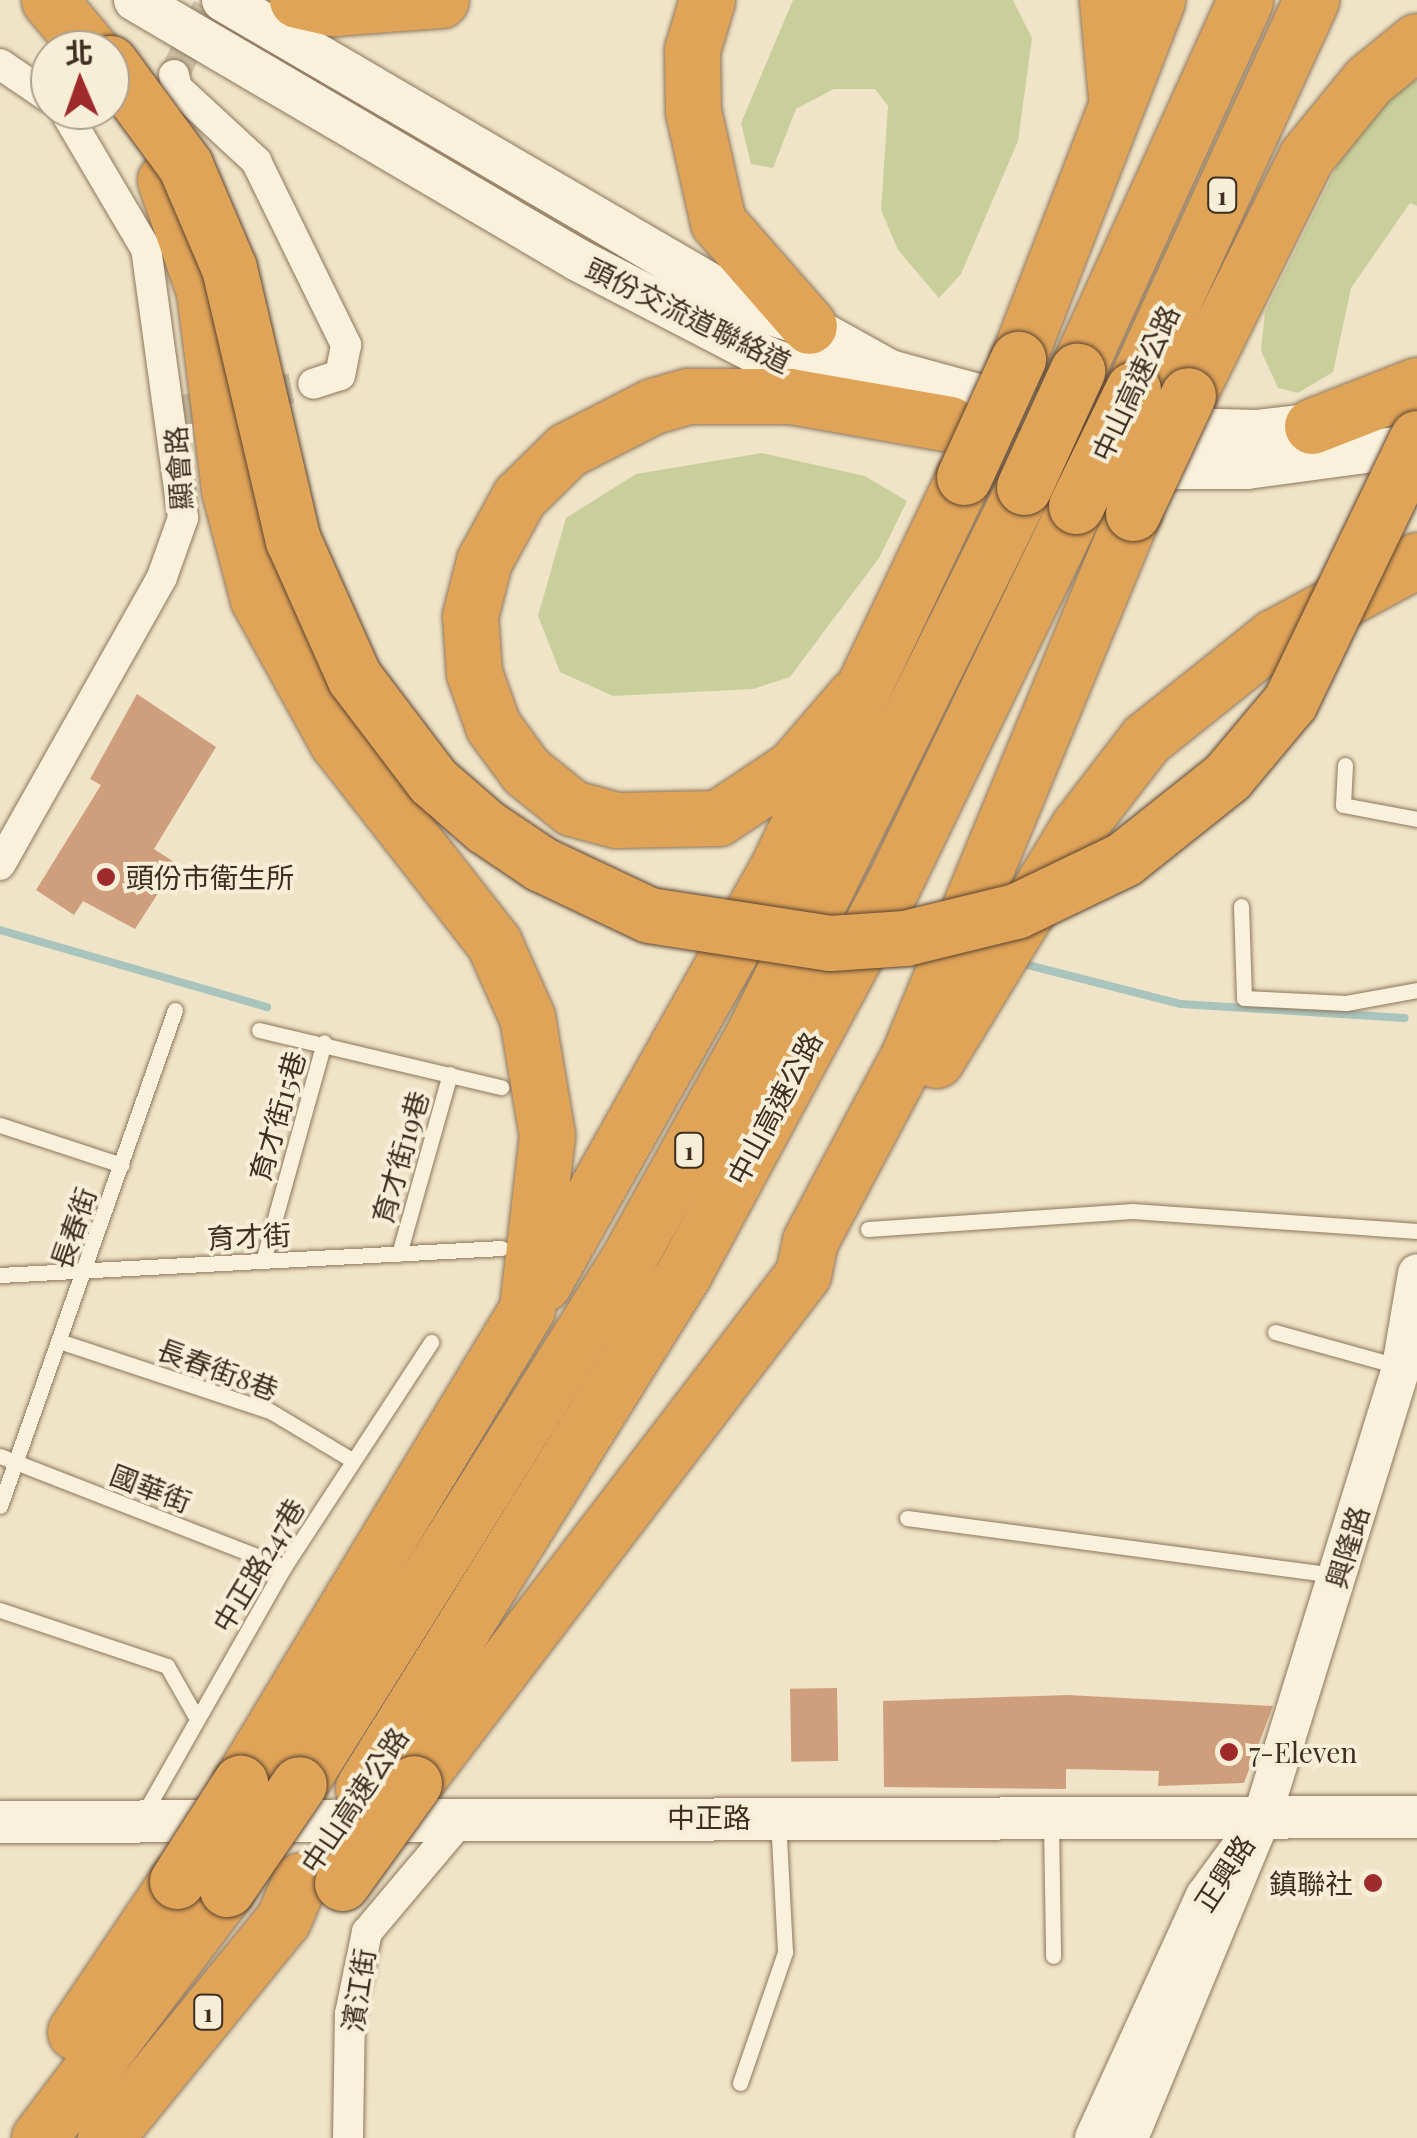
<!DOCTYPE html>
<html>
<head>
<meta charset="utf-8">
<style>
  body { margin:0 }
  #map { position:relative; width:1417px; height:2138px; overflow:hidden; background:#f0e4c8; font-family:"Playfair Display","Noto Sans TC",serif }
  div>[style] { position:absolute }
  .green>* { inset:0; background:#c9cf9b }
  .stream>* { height:8px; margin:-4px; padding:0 4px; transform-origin:4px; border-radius:4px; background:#a9c4bc }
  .building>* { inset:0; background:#cf9f7d; transform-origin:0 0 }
  .minor-tunnel>* { height:30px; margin-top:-15px; transform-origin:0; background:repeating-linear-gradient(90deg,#ccc0a6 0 30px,transparent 0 45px) }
  .roads { filter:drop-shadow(0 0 2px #8d765c) drop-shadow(0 0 2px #8d765c) }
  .service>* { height:15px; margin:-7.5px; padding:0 7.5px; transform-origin:7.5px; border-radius:7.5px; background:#faf1dc }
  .minor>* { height:30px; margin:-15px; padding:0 15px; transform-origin:15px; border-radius:15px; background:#faf1dc }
  .tertiary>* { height:38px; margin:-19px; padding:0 19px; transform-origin:19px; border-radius:19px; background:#faf1dc }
  .secondary>* { height:42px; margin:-21px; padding:0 21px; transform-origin:21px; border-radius:21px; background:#faf1dc }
  .motorway>* { height:55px; margin:-27.5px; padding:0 27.5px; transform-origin:27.5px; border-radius:27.5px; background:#e0a458 }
  .bridges { filter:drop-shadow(0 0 2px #5b4430) drop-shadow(0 0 2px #5b4430) }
  .motorway-bridge>* { height:55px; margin:-27.5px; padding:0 27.5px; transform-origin:27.5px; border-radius:27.5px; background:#e0a458 }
  .dots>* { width:28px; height:28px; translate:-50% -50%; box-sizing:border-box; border:5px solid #f7eed8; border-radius:50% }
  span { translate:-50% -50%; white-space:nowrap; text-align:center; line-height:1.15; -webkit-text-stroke:8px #f7eed8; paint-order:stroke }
  .shield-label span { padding:2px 8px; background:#f7eed8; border:2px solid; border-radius:8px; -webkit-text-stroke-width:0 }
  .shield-label { font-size:25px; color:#3d2e20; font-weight:700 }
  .street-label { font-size:28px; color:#3d2e20 }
  .poi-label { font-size:28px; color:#3d2e20 }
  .left { translate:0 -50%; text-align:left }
  .right { translate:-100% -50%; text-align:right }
  .north { position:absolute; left:30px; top:30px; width:100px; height:100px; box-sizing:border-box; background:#f7eed8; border:2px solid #ada18e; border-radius:50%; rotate:358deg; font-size:28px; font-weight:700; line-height:40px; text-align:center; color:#3d2e20 }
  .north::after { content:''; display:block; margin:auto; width:35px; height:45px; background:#9e2a2b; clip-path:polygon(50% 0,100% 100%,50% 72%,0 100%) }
</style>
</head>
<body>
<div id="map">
  <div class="green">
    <div style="clip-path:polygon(793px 0,1013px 0,1032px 38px,1018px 141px,961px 274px,939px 298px,898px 250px,881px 210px,888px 106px,875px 89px,834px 89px,796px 109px,773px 168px,751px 164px,741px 123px)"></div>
    <div style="clip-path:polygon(1417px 79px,1417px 206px,1410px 203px,1351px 288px,1333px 372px,1298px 393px,1278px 388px,1261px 351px,1265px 312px,1338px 164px,1386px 96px)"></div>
    <div style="clip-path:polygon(762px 453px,865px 476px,907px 501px,879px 558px,790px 677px,753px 689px,613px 696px,560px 672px,538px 616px,566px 518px,636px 474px)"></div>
  </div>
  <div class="stream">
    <div style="left:0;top:930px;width:278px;rotate:16.1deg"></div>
    <div style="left:1020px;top:963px;width:166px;rotate:14.3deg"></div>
    <div style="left:1181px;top:1004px;width:224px;rotate:3.6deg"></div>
  </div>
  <div class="building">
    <div style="clip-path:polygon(137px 694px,216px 747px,154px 849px,177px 864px,135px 929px,83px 901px,74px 915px,36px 890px,101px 785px,90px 779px)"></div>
    <div style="left:837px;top:1688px;width:73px;height:47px;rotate:89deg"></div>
    <div style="clip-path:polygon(1068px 1695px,1273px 1706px,1244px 1783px,1158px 1786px,1159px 1771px,1066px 1769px,1066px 1789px,884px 1787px,883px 1701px)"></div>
  </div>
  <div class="minor-tunnel">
    <div style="left:174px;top:75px;width:84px;rotate:-63.7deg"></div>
    <div style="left:174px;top:412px;width:142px;rotate:-11.4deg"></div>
  </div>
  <div class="roads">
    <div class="service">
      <div style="left:1345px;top:765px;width:40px;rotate:92.9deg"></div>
      <div style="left:1343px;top:805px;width:75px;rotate:10.7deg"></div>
      <div style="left:1241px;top:906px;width:92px;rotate:88.1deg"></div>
      <div style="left:1244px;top:998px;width:102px;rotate:2.8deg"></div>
      <div style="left:1346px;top:1003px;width:72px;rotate:-10.4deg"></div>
      <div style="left:259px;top:1030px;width:249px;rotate:13.3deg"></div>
      <div style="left:0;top:1125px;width:128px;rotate:18.2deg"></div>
      <div style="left:868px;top:1229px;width:265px;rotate:-3.9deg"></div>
      <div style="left:1132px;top:1211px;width:286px;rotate:4deg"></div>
      <div style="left:399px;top:1254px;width:187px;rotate:-74.2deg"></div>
      <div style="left:263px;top:1261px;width:227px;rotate:-74.4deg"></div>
      <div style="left:0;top:1275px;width:502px;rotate:-3.08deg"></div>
      <div style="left:1275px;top:1332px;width:131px;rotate:15.5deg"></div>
      <div style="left:59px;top:1341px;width:222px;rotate:18.4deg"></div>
      <div style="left:270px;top:1411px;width:96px;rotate:30.9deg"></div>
      <div style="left:0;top:1456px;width:305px;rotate:21.3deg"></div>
      <div style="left:0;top:1506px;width:526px;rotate:-70.57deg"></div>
      <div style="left:907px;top:1518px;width:431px;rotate:7.6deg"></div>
      <div style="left:0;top:1610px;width:176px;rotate:18.5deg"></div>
      <div style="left:167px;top:1666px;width:59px;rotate:60.4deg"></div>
      <div style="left:142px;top:1817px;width:288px;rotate:-60.4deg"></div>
      <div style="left:284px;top:1567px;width:269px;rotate:-56.8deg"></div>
      <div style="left:1051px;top:1822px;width:134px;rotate:89.1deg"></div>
      <div style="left:740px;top:2083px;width:139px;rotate:-71deg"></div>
      <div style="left:785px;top:1952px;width:132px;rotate:-93deg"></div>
    </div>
    <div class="minor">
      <div style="left:0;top:64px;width:60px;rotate:34.2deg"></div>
      <div style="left:174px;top:75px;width:13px;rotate:77deg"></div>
      <div style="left:177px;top:88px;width:108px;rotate:42.7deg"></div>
      <div style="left:256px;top:161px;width:205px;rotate:63.9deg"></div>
      <div style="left:346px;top:345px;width:31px;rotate:101deg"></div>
      <div style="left:340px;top:375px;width:28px;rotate:162deg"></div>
      <div style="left:0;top:865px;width:330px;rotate:-60.6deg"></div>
      <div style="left:162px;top:577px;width:63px;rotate:-70.4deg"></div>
      <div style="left:183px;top:518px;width:272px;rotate:-97.8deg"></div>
      <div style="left:146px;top:249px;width:161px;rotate:-120.5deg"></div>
      <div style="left:348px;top:2138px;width:124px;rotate:-89.1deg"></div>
      <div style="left:350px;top:2014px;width:84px;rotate:-78.3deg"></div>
      <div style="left:367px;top:1932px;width:149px;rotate:-49.9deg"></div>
    </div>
    <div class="tertiary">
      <div style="left:1094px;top:2138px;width:266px;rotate:-65.4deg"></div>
      <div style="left:1205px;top:1896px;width:54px;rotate:-54deg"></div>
      <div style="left:1129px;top:2138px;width:347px;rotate:-67.5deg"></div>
      <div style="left:1262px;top:1817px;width:471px;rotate:-72.8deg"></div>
      <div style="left:1401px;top:1367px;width:95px;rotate:-80.3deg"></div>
    </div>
    <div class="secondary">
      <div style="left:135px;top:0;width:514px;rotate:30.41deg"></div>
      <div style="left:578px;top:260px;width:211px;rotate:27.4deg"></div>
      <div style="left:765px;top:357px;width:96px;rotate:20.1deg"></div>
      <div style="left:223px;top:0;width:609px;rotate:30.27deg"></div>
      <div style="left:749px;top:307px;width:63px;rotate:17.6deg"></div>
      <div style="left:809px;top:326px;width:93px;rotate:29.1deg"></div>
      <div style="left:890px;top:371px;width:140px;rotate:15.3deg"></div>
      <div style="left:1144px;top:428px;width:112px;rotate:1.5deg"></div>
      <div style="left:1256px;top:431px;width:88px;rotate:-6.6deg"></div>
      <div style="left:1129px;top:468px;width:118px"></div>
      <div style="left:1247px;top:468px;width:172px;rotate:-7.7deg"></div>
      <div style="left:0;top:1822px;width:1417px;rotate:-0.2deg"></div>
    </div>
    <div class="motorway">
      <div style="left:49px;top:0;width:65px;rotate:50deg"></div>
      <div style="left:297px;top:0;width:37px;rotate:13deg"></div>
      <div style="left:333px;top:8px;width:108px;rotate:-4.2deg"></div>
      <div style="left:707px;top:0;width:52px;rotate:106.7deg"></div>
      <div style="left:692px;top:50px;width:61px;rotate:89.1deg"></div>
      <div style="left:693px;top:111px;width:114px;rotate:77.3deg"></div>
      <div style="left:718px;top:222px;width:138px;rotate:48.8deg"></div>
      <div style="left:1107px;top:0;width:97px;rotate:84.7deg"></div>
      <div style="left:165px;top:180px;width:118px;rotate:70.6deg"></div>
      <div style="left:204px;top:291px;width:201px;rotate:82.8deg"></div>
      <div style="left:229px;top:490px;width:113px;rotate:75.1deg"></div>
      <div style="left:258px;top:599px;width:163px;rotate:61.1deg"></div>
      <div style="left:337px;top:742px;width:255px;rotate:52deg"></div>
      <div style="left:494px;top:943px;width:81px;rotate:66deg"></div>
      <div style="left:527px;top:1017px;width:120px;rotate:80.4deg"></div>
      <div style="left:547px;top:1135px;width:175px;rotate:96.6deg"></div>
      <div style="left:527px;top:1309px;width:554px;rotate:121.19deg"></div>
      <div style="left:1018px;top:359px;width:385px;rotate:-68.8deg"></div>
      <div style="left:1077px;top:371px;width:407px;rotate:-65.6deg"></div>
      <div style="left:1133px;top:389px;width:428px;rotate:-65.4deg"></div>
      <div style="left:1188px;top:395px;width:266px;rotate:-63.6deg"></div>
      <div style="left:1306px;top:157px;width:98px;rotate:-50.8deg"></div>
      <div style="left:1368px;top:81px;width:63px;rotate:-39.2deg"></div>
      <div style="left:1312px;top:426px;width:113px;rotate:-21.3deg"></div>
      <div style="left:855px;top:696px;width:95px;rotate:130.7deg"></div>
      <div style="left:793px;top:768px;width:90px;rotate:146.3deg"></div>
      <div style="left:718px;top:818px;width:102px;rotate:178.9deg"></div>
      <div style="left:616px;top:820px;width:46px;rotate:-164.7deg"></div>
      <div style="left:572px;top:808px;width:59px;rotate:-141.2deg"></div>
      <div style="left:526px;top:771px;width:56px;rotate:-126.3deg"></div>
      <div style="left:493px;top:726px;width:56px;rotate:-109.7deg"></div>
      <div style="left:474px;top:673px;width:57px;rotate:-94deg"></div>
      <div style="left:470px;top:616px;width:57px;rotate:-75.7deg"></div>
      <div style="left:484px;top:561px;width:73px;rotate:-61.3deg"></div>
      <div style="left:519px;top:497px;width:67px;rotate:-44.4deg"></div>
      <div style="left:567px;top:450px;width:97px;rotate:-27.1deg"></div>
      <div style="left:653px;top:406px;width:37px;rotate:-16deg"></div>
      <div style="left:689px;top:396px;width:101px"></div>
      <div style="left:790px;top:396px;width:162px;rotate:9.9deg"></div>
      <div style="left:936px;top:1060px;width:274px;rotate:-58.6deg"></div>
      <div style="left:1079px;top:826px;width:110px;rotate:-52.4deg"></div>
      <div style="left:1146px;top:739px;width:164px;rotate:-38.6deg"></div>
      <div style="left:1274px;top:637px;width:162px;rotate:-28.3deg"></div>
      <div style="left:543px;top:1284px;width:472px;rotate:-60.6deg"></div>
      <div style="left:775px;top:873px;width:439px;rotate:-64.5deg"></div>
      <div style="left:414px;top:1783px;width:641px;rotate:-52.61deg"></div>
      <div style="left:803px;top:1274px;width:34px;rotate:-78deg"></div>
      <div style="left:810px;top:1241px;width:208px;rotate:-62deg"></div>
      <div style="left:908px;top:1057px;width:589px;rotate:-67.53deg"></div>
      <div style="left:299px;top:1784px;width:615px;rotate:-57.89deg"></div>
      <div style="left:626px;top:1263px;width:268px;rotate:-60.9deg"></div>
      <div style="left:756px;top:1029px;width:605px;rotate:-63.69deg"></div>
      <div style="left:363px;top:1788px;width:607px;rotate:-58.06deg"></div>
      <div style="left:684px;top:1273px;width:438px;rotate:-61.7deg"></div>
      <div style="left:892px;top:887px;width:423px;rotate:-64.2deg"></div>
      <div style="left:75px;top:2032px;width:182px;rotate:-56deg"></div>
      <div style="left:39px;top:2138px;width:312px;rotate:-52.9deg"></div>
      <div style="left:105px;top:2138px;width:281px;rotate:-50.8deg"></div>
      <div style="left:283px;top:1920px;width:43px;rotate:-67deg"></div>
    </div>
  </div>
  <div class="bridges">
    <div class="motorway-bridge">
      <div style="left:110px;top:63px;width:127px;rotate:53.7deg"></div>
      <div style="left:185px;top:165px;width:112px;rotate:66.9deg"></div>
      <div style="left:229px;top:268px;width:279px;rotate:76.8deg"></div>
      <div style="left:293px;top:540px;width:150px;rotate:66deg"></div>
      <div style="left:354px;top:677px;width:131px;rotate:52.8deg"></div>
      <div style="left:433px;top:781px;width:70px;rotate:41deg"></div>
      <div style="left:486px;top:827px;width:66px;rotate:33.9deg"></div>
      <div style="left:541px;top:864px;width:119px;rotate:25.3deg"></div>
      <div style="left:649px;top:915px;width:183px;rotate:8.8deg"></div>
      <div style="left:830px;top:943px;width:75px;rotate:-3.8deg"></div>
      <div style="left:905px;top:938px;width:114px;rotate:-13.7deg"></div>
      <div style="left:1016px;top:911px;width:120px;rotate:-25.7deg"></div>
      <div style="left:1124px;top:859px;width:132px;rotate:-38.5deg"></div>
      <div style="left:1227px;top:777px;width:98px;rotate:-50deg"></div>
      <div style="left:1290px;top:702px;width:293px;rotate:-64.3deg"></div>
      <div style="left:964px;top:477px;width:130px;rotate:-65.4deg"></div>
      <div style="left:1024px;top:487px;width:128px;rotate:-65.4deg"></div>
      <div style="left:1076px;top:506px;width:130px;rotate:-64deg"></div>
      <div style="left:1133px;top:513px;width:130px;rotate:-65deg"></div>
      <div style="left:177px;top:1881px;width:117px;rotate:-57.3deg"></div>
      <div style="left:342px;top:1883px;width:123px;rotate:-54.2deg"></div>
      <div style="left:227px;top:1889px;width:127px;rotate:-55.6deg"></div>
    </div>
  </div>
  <div class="dots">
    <div style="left:106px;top:877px;background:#9e2a2b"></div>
    <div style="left:1229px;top:1752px;background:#9e2a2b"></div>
    <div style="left:1373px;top:1883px;background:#9e2a2b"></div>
  </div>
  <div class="shield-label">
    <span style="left:1222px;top:195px">1</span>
    <span style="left:689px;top:1150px">1</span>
    <span style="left:208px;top:2012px">1</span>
  </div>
  <div class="street-label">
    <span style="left:689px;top:315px;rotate:26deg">頭份交流道聯絡道</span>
    <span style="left:1135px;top:383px;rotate:-65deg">中山高速公路</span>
    <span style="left:178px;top:468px;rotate:-94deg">顯會路</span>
    <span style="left:774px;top:1108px;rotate:-62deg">中山高速公路</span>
    <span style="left:277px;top:1116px;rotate:-74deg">育才街15巷</span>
    <span style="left:400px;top:1157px;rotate:-74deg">育才街19巷</span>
    <span style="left:73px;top:1228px;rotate:-71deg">長春街</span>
    <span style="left:249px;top:1236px;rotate:-3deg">育才街</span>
    <span style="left:218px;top:1369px;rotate:20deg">長春街8巷</span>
    <span style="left:151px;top:1488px;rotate:21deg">國華街</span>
    <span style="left:1347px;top:1547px;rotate:-73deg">興隆路</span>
    <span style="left:258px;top:1565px;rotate:-59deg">中正路247巷</span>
    <span style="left:354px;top:1800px;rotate:-56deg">中山高速公路</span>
    <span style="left:709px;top:1817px">中正路</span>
    <span style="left:1224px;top:1873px;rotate:-57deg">正興路</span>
    <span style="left:358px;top:1990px;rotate:-81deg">濱江街</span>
  </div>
  <div class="poi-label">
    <span class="left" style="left:126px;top:877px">頭份市衛生所</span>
    <span class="left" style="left:1249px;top:1752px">7-Eleven</span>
    <span class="right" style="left:1353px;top:1883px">鎮聯社</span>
  </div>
  <div class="north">北</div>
</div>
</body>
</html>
